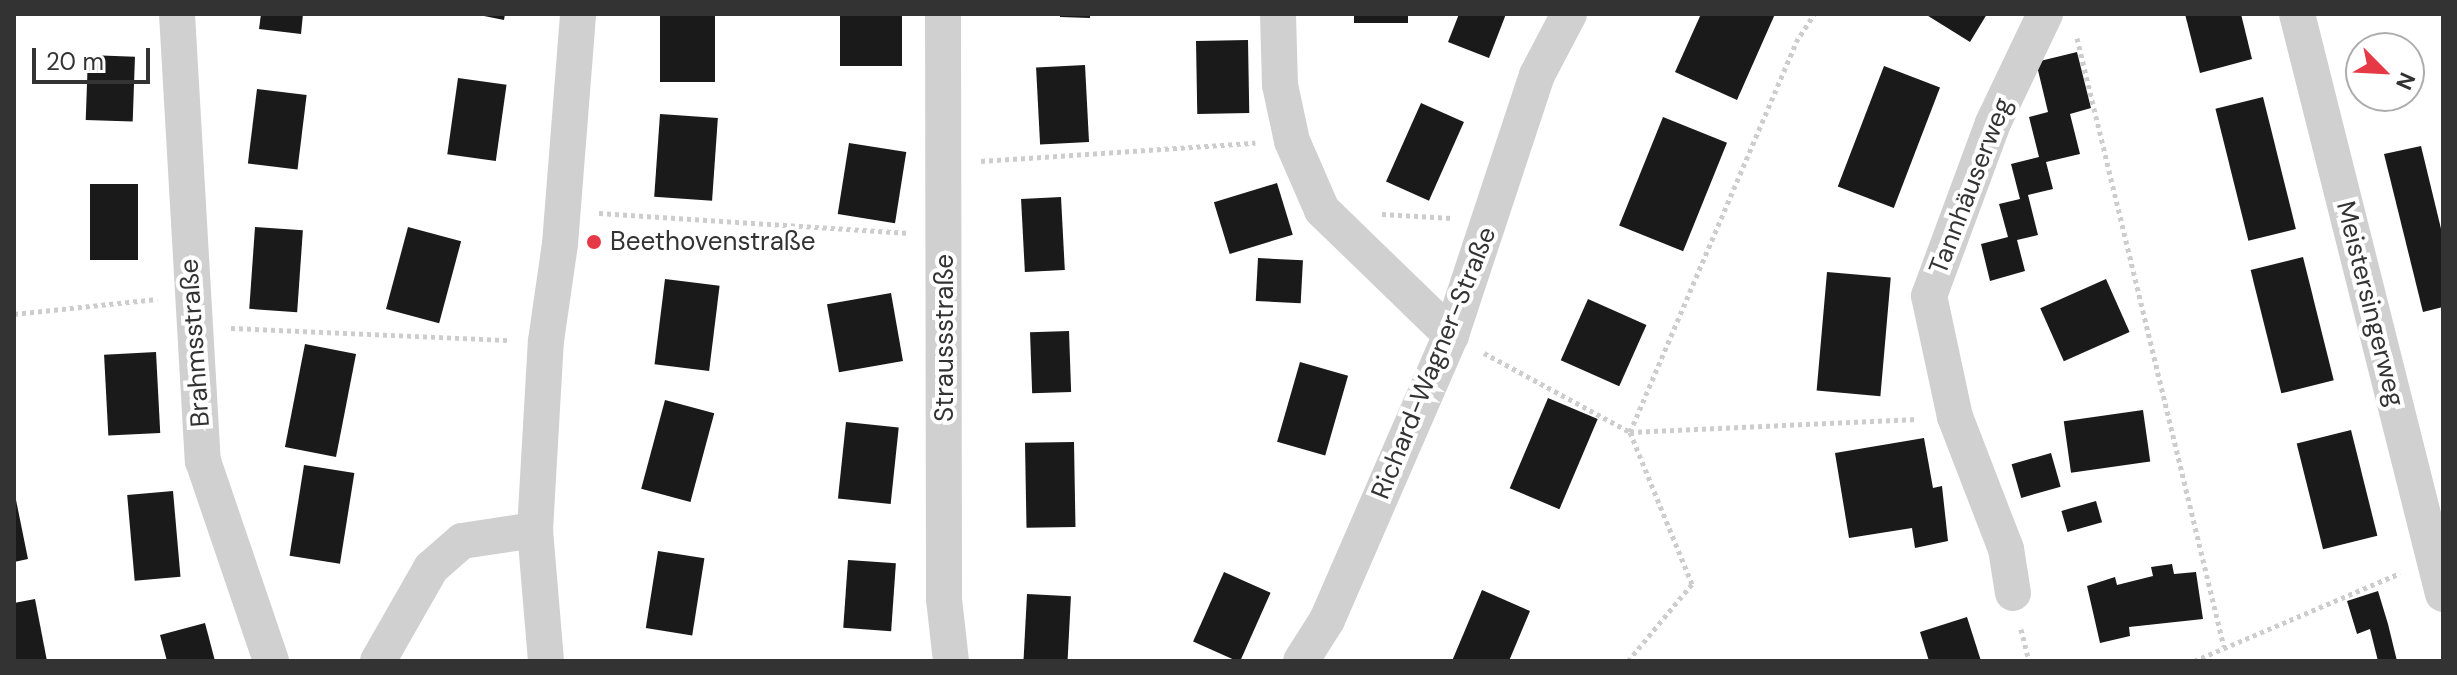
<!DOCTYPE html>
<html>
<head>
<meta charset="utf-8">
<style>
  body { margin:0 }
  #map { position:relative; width:2457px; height:675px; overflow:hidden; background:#fff; font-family:"DM Sans",sans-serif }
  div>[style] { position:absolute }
  .building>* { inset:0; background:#1a1a1a; transform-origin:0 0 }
  .path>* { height:5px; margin-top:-2.5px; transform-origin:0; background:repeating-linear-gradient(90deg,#cdcdcd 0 4px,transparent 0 8px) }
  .minor>* { height:36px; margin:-18px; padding:0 18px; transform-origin:18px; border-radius:18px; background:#d0d0d0 }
  .dots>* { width:22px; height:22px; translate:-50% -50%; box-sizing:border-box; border:4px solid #fff; border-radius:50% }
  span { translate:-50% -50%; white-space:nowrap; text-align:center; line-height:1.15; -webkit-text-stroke:8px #fff; paint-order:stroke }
  .street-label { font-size:26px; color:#333 }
  .poi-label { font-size:26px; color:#333 }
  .left { translate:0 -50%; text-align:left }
  .frame { position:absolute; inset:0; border:16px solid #333; pointer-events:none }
  .north { position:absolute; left:2345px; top:32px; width:80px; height:80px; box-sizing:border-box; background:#fff; border:2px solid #adadad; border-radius:50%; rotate:114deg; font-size:22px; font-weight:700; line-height:32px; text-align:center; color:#333 }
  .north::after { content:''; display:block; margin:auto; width:28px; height:36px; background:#e63946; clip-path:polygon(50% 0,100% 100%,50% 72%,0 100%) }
  .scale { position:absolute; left:32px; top:48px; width:118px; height:36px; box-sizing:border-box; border:4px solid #333; border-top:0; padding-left:10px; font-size:24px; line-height:28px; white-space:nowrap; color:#333; -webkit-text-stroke:6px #fff; paint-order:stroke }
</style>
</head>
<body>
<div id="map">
  <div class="building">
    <div style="clip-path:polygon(261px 14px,303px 14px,301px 34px,259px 29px)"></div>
    <div style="clip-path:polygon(474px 14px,505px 14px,504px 20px)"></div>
    <div style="left:660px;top:14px;width:55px;height:68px"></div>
    <div style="left:840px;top:14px;width:62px;height:52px"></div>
    <div style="clip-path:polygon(1060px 14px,1090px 14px,1090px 18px,1060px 17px)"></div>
    <div style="left:1354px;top:14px;width:54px;height:9px"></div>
    <div style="clip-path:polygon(1459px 14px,1506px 14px,1489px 58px,1448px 42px)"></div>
    <div style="clip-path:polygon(1701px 14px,1775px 14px,1737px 100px,1675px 72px)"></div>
    <div style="clip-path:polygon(1925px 14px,1987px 14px,1970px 42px)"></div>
    <div style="clip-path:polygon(2185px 14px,2241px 14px,2252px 59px,2200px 73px)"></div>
    <div style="left:1248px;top:40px;width:73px;height:52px;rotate:89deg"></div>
    <div style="clip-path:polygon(2077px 52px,2091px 108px,2070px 114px,2080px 154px,2046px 162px,2053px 189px,2028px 195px,2038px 235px,2017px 240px,2025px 271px,1990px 281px,1981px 244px,2008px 237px,1999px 204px,2020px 199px,2011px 164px,2039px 157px,2029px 117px,2048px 112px,2036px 62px)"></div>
    <div style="left:88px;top:55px;width:47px;height:65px;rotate:2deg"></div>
    <div style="left:1085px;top:65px;width:77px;height:49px;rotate:87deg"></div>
    <div style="left:1884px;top:66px;width:60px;height:129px;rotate:21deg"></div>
    <div style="left:458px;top:78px;width:49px;height:77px;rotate:8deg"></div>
    <div style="left:257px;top:89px;width:50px;height:75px;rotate:7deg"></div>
    <div style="left:2263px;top:97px;width:136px;height:49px;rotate:76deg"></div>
    <div style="left:1421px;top:103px;width:47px;height:86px;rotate:24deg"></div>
    <div style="left:660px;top:114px;width:58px;height:83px;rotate:4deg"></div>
    <div style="left:1663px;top:117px;width:69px;height:117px;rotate:22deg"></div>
    <div style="left:849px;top:143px;width:58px;height:72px;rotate:9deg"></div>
    <div style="clip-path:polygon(2421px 146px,2443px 237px,2443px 307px,2423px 312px,2384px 154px)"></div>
    <div style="left:1277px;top:183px;width:54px;height:66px;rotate:73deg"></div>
    <div style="left:90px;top:184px;width:48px;height:76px"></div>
    <div style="left:1061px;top:197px;width:73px;height:40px;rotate:87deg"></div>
    <div style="left:255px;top:227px;width:48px;height:82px;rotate:4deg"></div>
    <div style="left:408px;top:227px;width:55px;height:85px;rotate:15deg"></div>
    <div style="left:2303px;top:257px;width:127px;height:54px;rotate:76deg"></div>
    <div style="left:1258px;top:258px;width:45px;height:43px;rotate:3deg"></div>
    <div style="left:1827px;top:272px;width:64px;height:119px;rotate:5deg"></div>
    <div style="left:665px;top:279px;width:55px;height:86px;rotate:7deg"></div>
    <div style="left:2106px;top:279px;width:58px;height:72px;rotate:66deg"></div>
    <div style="left:891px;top:293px;width:69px;height:65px;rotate:80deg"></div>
    <div style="left:1588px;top:299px;width:64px;height:67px;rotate:24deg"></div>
    <div style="left:1069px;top:331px;width:61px;height:39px;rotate:88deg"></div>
    <div style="left:305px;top:344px;width:52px;height:105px;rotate:11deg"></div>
    <div style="left:156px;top:352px;width:81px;height:52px;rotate:87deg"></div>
    <div style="left:1300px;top:362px;width:50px;height:83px;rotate:16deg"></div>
    <div style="left:1548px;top:398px;width:54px;height:98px;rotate:23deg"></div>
    <div style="left:665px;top:400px;width:51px;height:92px;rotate:15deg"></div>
    <div style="left:2143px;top:410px;width:52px;height:80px;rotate:82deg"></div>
    <div style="left:846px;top:422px;width:53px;height:77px;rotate:6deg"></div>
    <div style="left:2351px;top:430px;width:109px;height:56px;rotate:76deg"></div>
    <div style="clip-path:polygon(1924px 438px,1933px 488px,1942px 486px,1948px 541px,1915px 548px,1912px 528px,1849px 538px,1835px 453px)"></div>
    <div style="left:1074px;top:442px;width:85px;height:49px;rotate:89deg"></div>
    <div style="left:2051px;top:453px;width:35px;height:41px;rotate:74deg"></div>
    <div style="left:304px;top:465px;width:51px;height:92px;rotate:9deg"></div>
    <div style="clip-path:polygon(14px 490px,28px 559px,14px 562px)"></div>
    <div style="left:173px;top:491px;width:86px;height:46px;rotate:85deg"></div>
    <div style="left:2096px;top:501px;width:22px;height:36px;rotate:74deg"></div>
    <div style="left:658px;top:551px;width:47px;height:78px;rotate:9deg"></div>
    <div style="left:848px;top:560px;width:48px;height:68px;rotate:4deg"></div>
    <div style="clip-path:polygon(2172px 564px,2174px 574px,2196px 572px,2203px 619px,2129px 627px,2130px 636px,2100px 643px,2087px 586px,2115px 577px,2117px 585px,2153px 576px,2151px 567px)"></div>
    <div style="left:1224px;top:572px;width:51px;height:76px;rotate:24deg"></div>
    <div style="clip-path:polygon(1482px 590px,1530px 611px,1509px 661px,1452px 661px)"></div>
    <div style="clip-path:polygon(2378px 591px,2388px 624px,2397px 661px,2378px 661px,2370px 629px,2357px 634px,2347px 601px)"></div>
    <div style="left:1027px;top:594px;width:44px;height:67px;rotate:3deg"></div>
    <div style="clip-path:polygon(35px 599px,47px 661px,14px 661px,14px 603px)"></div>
    <div style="clip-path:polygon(1967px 617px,1981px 661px,1929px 661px,1920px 632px)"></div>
    <div style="clip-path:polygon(205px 623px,215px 661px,167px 661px,160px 635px)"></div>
  </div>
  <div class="path">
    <div style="left:2077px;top:38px;width:626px;rotate:76.43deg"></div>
    <div style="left:981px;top:161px;width:275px;rotate:-3.8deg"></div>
    <div style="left:599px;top:213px;width:311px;rotate:3.7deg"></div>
    <div style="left:1382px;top:214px;width:70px;rotate:3.3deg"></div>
    <div style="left:14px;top:314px;width:144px;rotate:-6deg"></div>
    <div style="left:231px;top:328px;width:278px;rotate:2.5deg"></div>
    <div style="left:1484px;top:353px;width:166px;rotate:28.4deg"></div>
    <div style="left:1630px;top:432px;width:288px;rotate:-2.6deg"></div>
    <div style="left:2021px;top:629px;width:33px;rotate:76deg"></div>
    <div style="left:1628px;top:661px;width:100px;rotate:-50.3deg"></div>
    <div style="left:1692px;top:584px;width:164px;rotate:-112.2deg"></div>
    <div style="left:1630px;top:432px;width:424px;rotate:-66.9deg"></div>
    <div style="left:1796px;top:42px;width:33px;rotate:-57deg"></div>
    <div style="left:2194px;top:661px;width:224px;rotate:-23.1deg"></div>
  </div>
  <div class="minor">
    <div style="left:177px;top:14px;width:448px;rotate:86.7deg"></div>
    <div style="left:203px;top:461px;width:211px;rotate:71.2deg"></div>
    <div style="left:943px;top:14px;width:585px;rotate:89.9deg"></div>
    <div style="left:944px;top:599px;width:62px;rotate:83.6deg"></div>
    <div style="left:1278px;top:14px;width:71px;rotate:88.4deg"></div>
    <div style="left:1280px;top:85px;width:57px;rotate:77.9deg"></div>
    <div style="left:1292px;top:141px;width:75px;rotate:66.5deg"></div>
    <div style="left:1322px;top:210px;width:180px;rotate:44.1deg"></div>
    <div style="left:2297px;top:14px;width:598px;rotate:75.87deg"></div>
    <div style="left:2013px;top:593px;width:45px;rotate:-99deg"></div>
    <div style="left:2006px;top:549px;width:142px;rotate:-111.1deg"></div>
    <div style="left:1955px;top:417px;width:124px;rotate:-102.1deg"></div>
    <div style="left:1929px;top:296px;width:184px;rotate:-69.7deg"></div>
    <div style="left:1993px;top:123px;width:121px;rotate:-64.5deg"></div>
    <div style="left:378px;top:661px;width:107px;rotate:-60.3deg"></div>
    <div style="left:431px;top:568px;width:41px;rotate:-41.1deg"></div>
    <div style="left:462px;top:541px;width:74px;rotate:-8.6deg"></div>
    <div style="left:546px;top:661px;width:131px;rotate:-94.8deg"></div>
    <div style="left:535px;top:530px;width:189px;rotate:-86.7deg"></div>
    <div style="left:546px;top:341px;width:98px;rotate:-81.8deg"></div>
    <div style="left:560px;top:244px;width:231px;rotate:-85.5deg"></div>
    <div style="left:1301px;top:661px;width:49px;rotate:-57.6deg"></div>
    <div style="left:1327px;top:620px;width:311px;rotate:-66.5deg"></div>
    <div style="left:1451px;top:335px;width:274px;rotate:-71.7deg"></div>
    <div style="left:1537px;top:75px;width:69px;rotate:-62.3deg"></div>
  </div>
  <div class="dots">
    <div style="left:594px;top:242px;background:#e63946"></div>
  </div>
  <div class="street-label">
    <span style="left:1971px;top:186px;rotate:-69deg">Tannhäuserweg</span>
    <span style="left:2370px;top:304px;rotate:76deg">Meistersingerweg</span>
    <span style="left:945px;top:338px;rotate:-90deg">Straussstraße</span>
    <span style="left:195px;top:343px;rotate:-94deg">Brahmsstraße</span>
    <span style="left:1434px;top:363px;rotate:-68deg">Richard-Wagner-Straße</span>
  </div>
  <div class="poi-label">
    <span class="left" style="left:610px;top:242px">Beethovenstraße</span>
  </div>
  <div class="frame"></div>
  <div class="north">N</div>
  <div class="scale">20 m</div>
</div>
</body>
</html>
